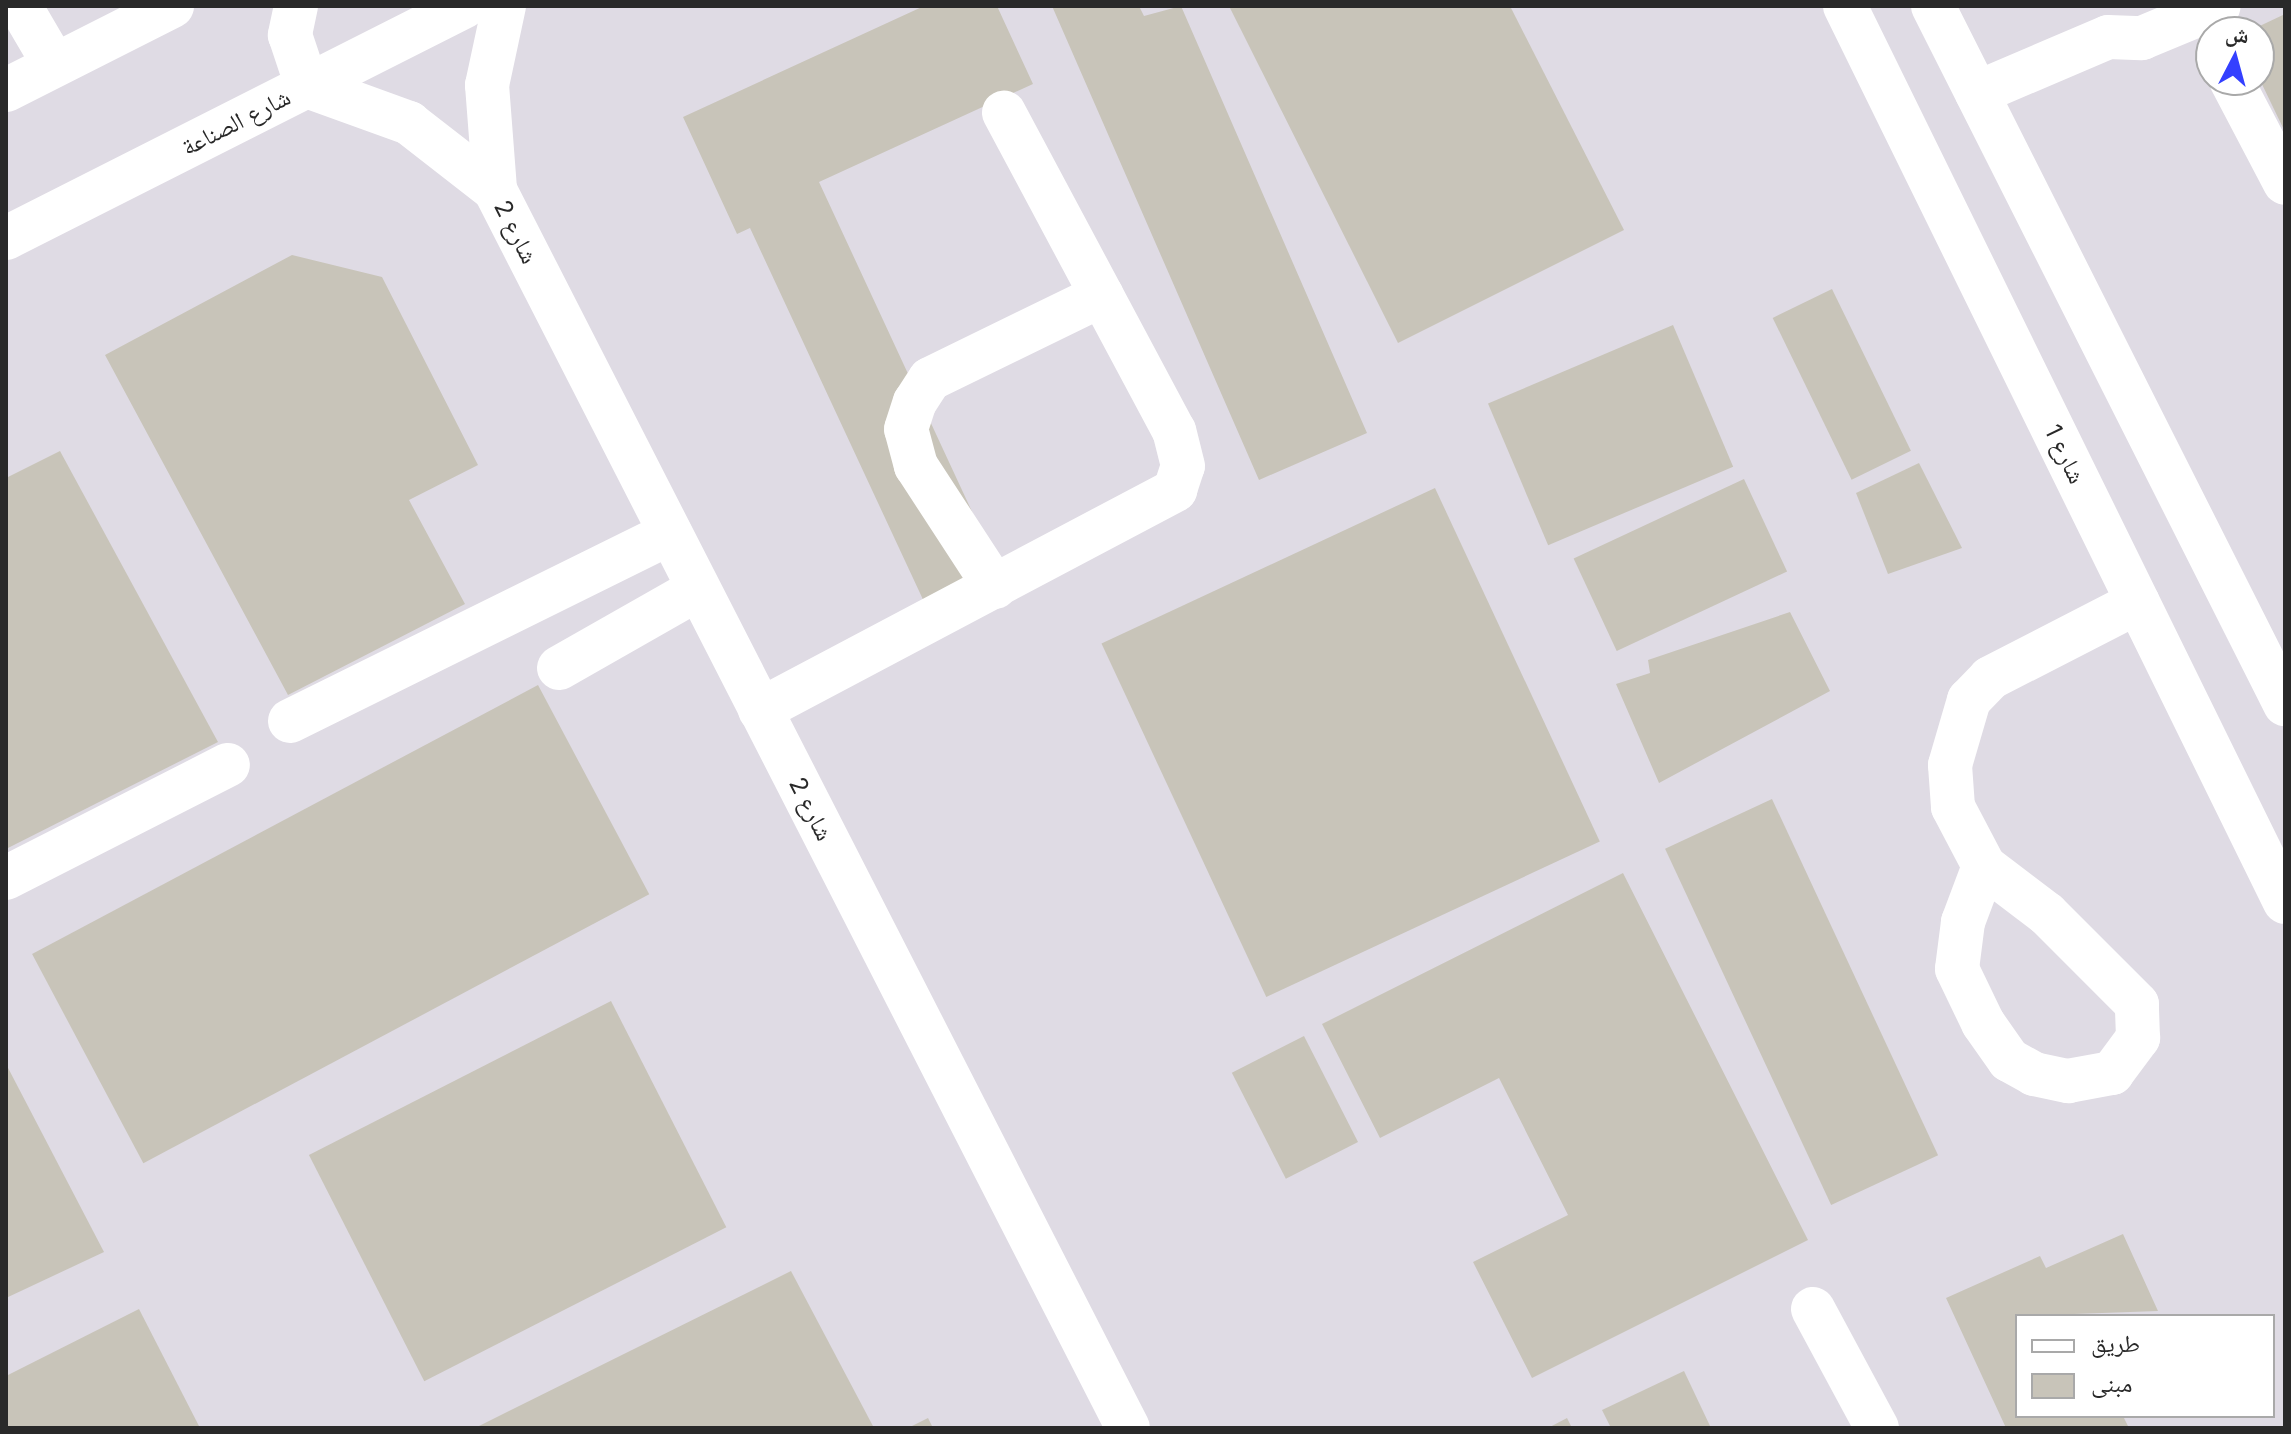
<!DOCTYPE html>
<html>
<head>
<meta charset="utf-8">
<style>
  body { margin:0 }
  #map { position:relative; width:2291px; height:1434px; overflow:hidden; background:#ede7d9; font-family:Inter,"Noto Naskh Arabic",sans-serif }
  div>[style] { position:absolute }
  .industrial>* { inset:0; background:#dfdbe4 }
  .building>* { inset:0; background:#c8c4b9; transform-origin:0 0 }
  .minor>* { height:44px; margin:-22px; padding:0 22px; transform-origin:22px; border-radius:22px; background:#fff }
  span { translate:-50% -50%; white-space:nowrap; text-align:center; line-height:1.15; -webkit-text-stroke:6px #fff; paint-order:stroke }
  .street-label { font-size:24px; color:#292929 }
  .frame { position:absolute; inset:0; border:8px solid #292929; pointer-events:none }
  .legend { position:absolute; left:2015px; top:1314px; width:260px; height:104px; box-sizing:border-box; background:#fff; border:2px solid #a9a9a9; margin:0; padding:10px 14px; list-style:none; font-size:24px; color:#292929 }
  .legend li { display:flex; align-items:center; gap:16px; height:40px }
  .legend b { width:40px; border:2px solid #a9a9a9 }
  .north { position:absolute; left:2195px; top:16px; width:80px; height:80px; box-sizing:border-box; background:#fff; border:2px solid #a9a9a9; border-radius:50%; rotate:6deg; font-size:22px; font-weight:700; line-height:32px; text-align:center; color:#292929 }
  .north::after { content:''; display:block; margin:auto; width:28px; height:36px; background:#3440ff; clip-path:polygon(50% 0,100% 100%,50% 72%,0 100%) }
</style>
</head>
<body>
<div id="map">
  <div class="industrial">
    <div style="clip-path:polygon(evenodd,6px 6px,2285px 6px,2285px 1428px,6px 1428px,6px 6px,2211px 32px,2259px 32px,2259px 80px,2211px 80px,2211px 32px,6px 6px,2017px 1316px,2273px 1316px,2273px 1416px,2017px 1416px,2017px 1316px)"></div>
  </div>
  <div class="building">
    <div style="clip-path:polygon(924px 6px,997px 6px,1033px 84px,819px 182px,1007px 587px,933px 621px,750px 228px,737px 234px,683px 117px)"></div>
    <div style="clip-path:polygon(1052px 6px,1139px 6px,1144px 16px,1181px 6px,1367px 433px,1259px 480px)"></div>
    <div style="clip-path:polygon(1229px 6px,1510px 6px,1624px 230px,1398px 343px)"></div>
    <div style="clip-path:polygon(2285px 14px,2285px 132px,2259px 78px,2259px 32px,2247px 32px)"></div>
    <div style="clip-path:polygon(292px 255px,382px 277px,478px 465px,409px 500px,465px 604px,288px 695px,105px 355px)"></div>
    <div style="left:1832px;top:289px;width:180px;height:66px;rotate:64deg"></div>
    <div style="left:1673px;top:325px;width:154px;height:201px;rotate:67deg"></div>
    <div style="clip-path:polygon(60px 451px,218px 742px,6px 849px,6px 478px)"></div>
    <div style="clip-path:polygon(1919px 463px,1962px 548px,1888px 574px,1856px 493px)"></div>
    <div style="left:1744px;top:479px;width:102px;height:188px;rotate:65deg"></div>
    <div style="left:1435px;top:488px;width:390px;height:368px;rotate:65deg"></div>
    <div style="clip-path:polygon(1790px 612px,1830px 691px,1659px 783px,1616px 684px,1650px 673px,1648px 660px)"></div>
    <div style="left:538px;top:685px;width:237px;height:573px;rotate:62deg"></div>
    <div style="left:1772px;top:799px;width:393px;height:118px;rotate:65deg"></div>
    <div style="clip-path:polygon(1623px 873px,1808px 1240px,1532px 1378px,1473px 1262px,1568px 1215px,1499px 1078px,1380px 1138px,1322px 1024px)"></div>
    <div style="left:611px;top:1001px;width:254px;height:339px;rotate:63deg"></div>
    <div style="left:1304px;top:1036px;width:119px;height:81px;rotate:63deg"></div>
    <div style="clip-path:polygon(6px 1064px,104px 1252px,6px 1298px)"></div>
    <div style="clip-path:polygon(2123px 1234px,2158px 1311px,2017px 1316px,2017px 1416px,2123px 1416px,2129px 1428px,2006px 1428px,1946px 1298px,2040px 1256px,2046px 1268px)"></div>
    <div style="clip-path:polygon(791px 1271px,874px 1428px,475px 1428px)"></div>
    <div style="clip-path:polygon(139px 1309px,200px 1428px,6px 1428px,6px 1376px)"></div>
    <div style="clip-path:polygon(1684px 1371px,1711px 1428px,1611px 1428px,1602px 1410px)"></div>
    <div style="clip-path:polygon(928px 1418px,933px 1428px,908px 1428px)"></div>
    <div style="clip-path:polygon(1567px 1418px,1572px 1428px,1548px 1428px)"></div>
  </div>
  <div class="minor">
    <div style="left:20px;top:6px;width:67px;rotate:59.6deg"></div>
    <div style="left:296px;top:6px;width:30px;rotate:102deg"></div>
    <div style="left:290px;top:35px;width:54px;rotate:71.6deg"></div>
    <div style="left:307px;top:86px;width:109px;rotate:19.9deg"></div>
    <div style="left:409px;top:123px;width:109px;rotate:37.9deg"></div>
    <div style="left:504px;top:6px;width:81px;rotate:102.1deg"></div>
    <div style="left:487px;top:85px;width:105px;rotate:85.6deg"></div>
    <div style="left:495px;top:190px;width:1390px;rotate:62.92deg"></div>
    <div style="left:1845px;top:6px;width:998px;rotate:63.85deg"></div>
    <div style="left:1933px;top:6px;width:782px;rotate:63.24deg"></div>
    <div style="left:2231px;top:80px;width:116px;rotate:62.3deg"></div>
    <div style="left:6px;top:90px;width:186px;rotate:-26.8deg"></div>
    <div style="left:1977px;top:93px;width:142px;rotate:-23.1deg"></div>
    <div style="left:2108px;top:37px;width:34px;rotate:2deg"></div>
    <div style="left:2142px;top:38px;width:83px;rotate:-22.6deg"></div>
    <div style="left:6px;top:238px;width:514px;rotate:-26.81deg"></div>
    <div style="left:995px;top:587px;width:145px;rotate:-123.1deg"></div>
    <div style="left:916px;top:466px;width:38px;rotate:-105deg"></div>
    <div style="left:906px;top:429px;width:28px;rotate:-72deg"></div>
    <div style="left:915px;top:402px;width:27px;rotate:-57deg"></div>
    <div style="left:930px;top:379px;width:191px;rotate:-26deg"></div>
    <div style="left:559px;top:668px;width:160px;rotate:-29.6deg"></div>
    <div style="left:760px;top:710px;width:470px;rotate:-27.9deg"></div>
    <div style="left:1175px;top:490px;width:25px;rotate:-72deg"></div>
    <div style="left:1183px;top:466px;width:36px;rotate:-104deg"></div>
    <div style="left:1174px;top:431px;width:361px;rotate:-118.1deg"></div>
    <div style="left:290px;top:721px;width:424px;rotate:-26.3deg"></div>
    <div style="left:1984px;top:866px;width:60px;rotate:110.6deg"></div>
    <div style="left:1963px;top:922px;width:47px;rotate:97.3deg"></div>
    <div style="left:1957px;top:969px;width:60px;rotate:64.3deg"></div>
    <div style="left:1983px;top:1023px;width:45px;rotate:54.9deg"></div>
    <div style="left:2009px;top:1060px;width:29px;rotate:29deg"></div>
    <div style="left:2034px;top:1074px;width:35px;rotate:12deg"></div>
    <div style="left:2068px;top:1081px;width:45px;rotate:-10.3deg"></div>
    <div style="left:2112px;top:1073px;width:44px;rotate:-53.4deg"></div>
    <div style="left:2138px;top:1038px;width:34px;rotate:-92deg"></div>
    <div style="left:2137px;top:1004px;width:127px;rotate:-135deg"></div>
    <div style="left:2047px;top:914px;width:79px;rotate:-142.7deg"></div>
    <div style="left:1984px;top:866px;width:67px;rotate:-117.7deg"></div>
    <div style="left:1953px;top:807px;width:42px;rotate:-94.1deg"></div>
    <div style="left:1950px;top:765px;width:68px;rotate:-73.7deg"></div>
    <div style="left:1969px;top:700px;width:30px;rotate:-46deg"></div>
    <div style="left:1990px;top:678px;width:166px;rotate:-27.2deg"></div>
    <div style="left:6px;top:878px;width:249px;rotate:-27deg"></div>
    <div style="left:1813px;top:1309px;width:135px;rotate:61.7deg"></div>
  </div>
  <div class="street-label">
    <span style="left:236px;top:122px;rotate:-27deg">شارع الصناعة</span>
    <span style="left:516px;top:232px;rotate:63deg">شارع 2</span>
    <span style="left:2065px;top:454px;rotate:64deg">شارع 1</span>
    <span style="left:811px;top:809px;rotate:63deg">شارع 2</span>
  </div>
  <div class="frame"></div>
  <ul class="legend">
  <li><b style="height:10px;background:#fff"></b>طريق</li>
  <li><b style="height:22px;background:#c8c4b9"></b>مبنى</li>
  </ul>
  <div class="north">ش</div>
</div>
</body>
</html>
